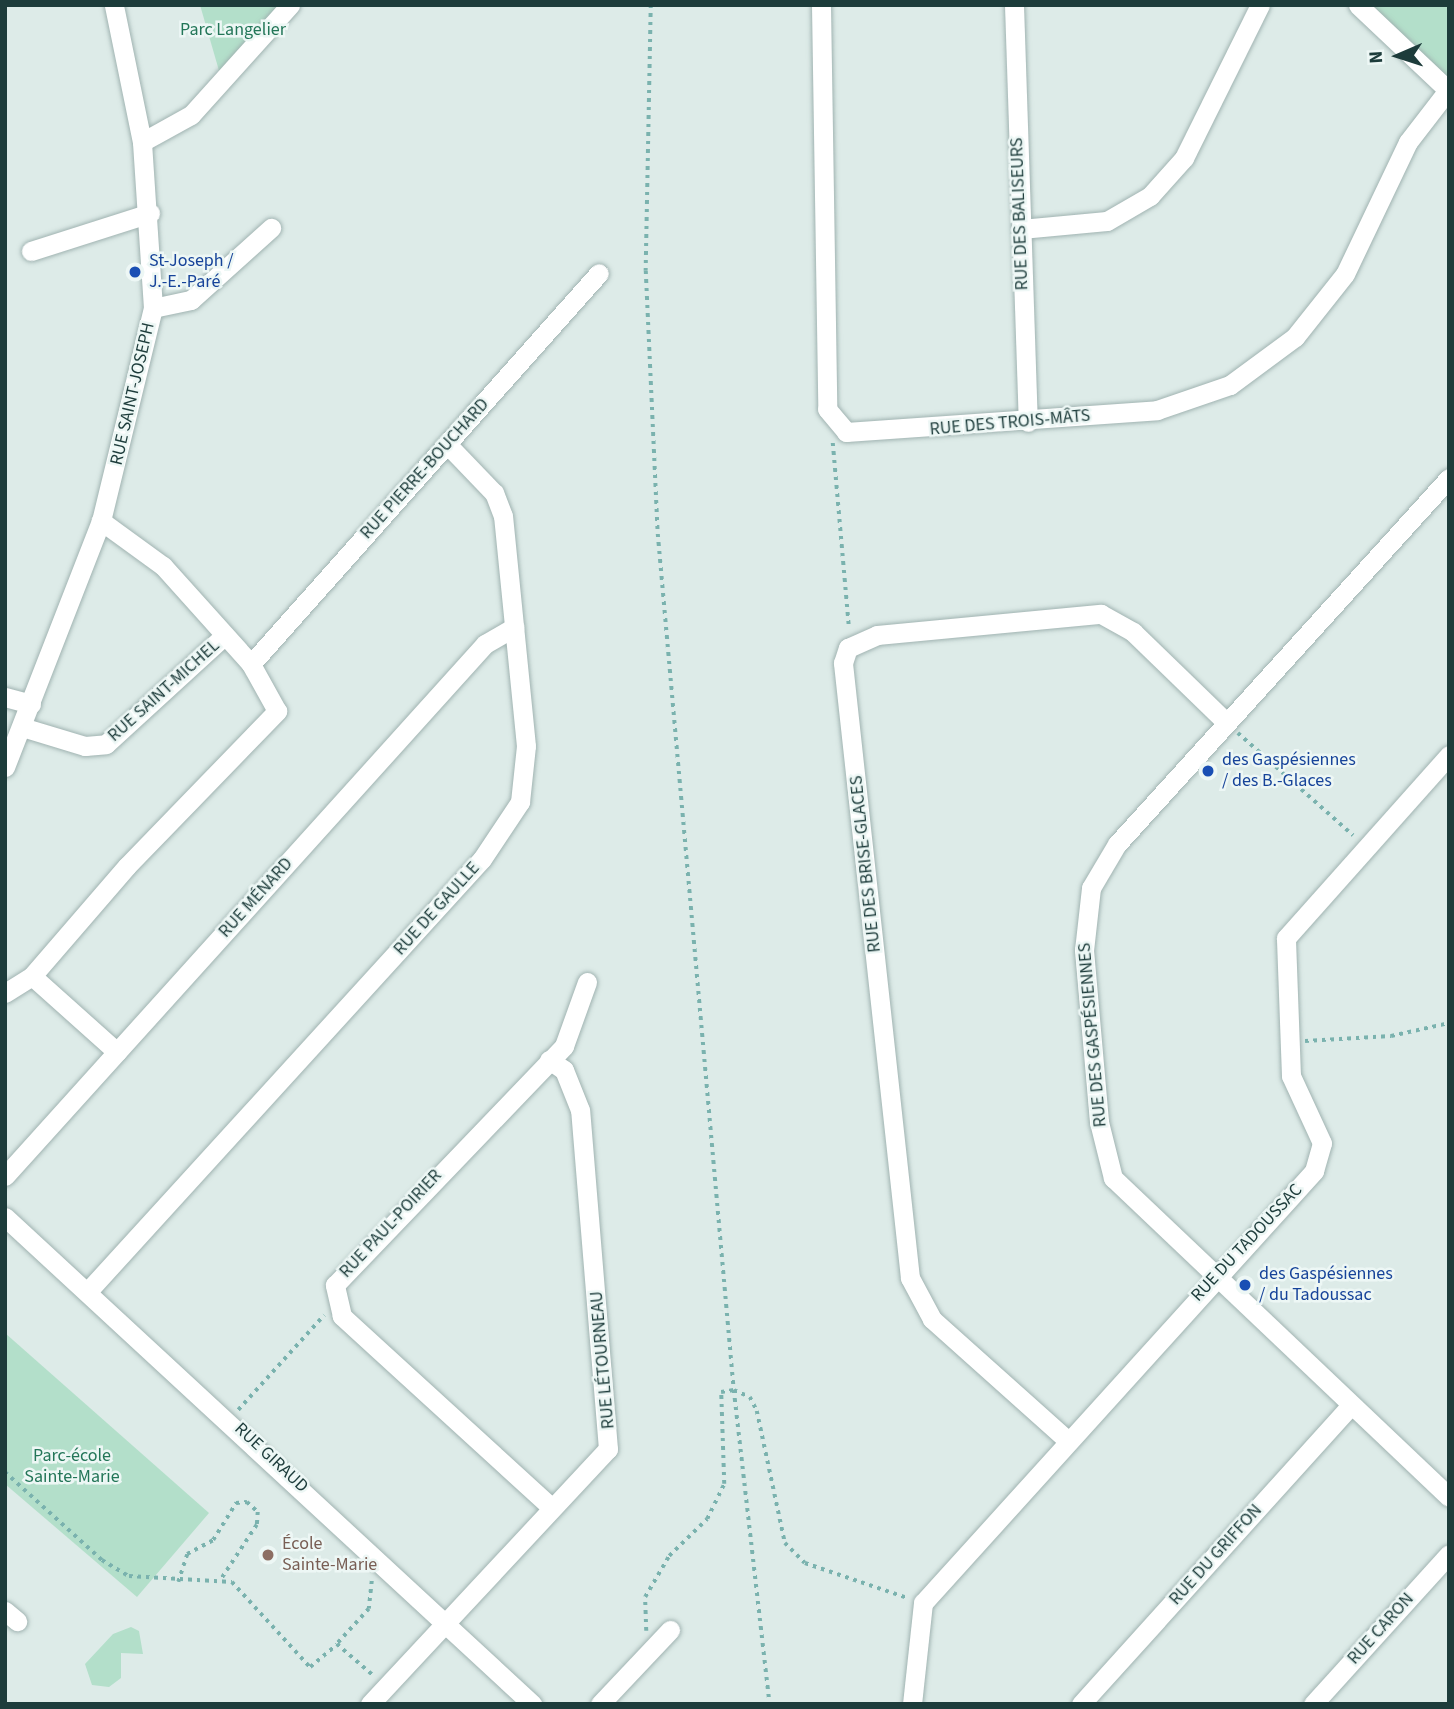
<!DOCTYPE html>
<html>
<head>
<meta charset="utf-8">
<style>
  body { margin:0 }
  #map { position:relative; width:1454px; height:1709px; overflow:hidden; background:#ddebe8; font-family:"Source Sans 3",sans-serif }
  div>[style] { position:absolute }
  .green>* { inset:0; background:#b3dfca }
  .path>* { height:3.5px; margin-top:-1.75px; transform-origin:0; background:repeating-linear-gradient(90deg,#7ab2ae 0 3.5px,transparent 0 8.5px) }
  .roads { filter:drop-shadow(0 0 2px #a0b3b1) drop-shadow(0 0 2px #a0b3b1) }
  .minor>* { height:19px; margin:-9.5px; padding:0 9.5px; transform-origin:9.5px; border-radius:9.5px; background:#fff }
  .dots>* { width:19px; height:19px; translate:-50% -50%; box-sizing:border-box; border:4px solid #edf7f5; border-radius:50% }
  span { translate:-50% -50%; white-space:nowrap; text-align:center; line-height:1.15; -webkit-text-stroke:5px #edf7f5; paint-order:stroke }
  .park-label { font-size:18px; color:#237658 }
  .street-label { font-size:18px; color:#1d3c3b }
  .transit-label { font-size:18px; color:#164399 }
  .left { translate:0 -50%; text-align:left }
  .education-label { font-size:18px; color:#785e54 }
  .frame { position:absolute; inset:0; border:7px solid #1d3c3b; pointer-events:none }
  .north { position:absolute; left:1363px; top:21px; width:70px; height:70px; -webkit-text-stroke:5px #edf7f5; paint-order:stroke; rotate:267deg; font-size:19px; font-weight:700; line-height:28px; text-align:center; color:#1d3c3b }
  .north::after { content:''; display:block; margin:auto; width:24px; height:32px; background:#1d3c3b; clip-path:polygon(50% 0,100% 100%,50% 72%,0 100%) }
</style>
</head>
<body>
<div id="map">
  <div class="green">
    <div style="clip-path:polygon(200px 5px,290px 5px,222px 81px)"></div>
    <div style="clip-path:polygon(1358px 5px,1449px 5px,1449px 91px)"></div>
    <div style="clip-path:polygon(5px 1333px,209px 1513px,137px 1597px,5px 1484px)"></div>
    <div style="clip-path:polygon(131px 1627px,139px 1631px,143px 1654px,121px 1653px,121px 1678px,109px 1687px,92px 1685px,85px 1664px,113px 1634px)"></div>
  </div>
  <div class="path">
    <div style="left:651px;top:5px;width:266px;rotate:91.1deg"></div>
    <div style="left:646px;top:271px;width:263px;rotate:87.4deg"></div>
    <div style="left:658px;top:534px;width:859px;rotate:84.93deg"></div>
    <div style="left:734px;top:1390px;width:316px;rotate:83.5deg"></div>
    <div style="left:833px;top:443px;width:185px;rotate:85deg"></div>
    <div style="left:1238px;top:733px;width:154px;rotate:41.6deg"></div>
    <div style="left:1305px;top:1041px;width:86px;rotate:-3.3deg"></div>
    <div style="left:1391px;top:1036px;width:59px;rotate:-12.6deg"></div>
    <div style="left:238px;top:1410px;width:128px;rotate:-47.8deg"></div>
    <div style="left:5px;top:1472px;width:131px;rotate:42.2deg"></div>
    <div style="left:102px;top:1560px;width:31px;rotate:31deg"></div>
    <div style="left:129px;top:1576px;width:103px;rotate:3.3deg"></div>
    <div style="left:232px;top:1582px;width:115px;rotate:47.5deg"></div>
    <div style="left:310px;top:1667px;width:35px;rotate:-40deg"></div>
    <div style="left:372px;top:1581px;width:28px;rotate:96deg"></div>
    <div style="left:369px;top:1609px;width:47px;rotate:132.4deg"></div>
    <div style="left:337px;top:1644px;width:49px;rotate:40.9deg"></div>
    <div style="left:178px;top:1582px;width:29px;rotate:-72deg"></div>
    <div style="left:187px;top:1554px;width:30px;rotate:-28deg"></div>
    <div style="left:213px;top:1540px;width:44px;rotate:-58.1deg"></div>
    <div style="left:236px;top:1503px;width:11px;rotate:-5deg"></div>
    <div style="left:247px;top:1502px;width:15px;rotate:42deg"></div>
    <div style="left:258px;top:1512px;width:13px;rotate:94deg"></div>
    <div style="left:257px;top:1525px;width:64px;rotate:123.4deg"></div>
    <div style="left:646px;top:1631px;width:34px;rotate:-92deg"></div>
    <div style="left:645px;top:1597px;width:48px;rotate:-59.7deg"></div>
    <div style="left:669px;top:1556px;width:53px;rotate:-44.2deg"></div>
    <div style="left:707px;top:1519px;width:39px;rotate:-64deg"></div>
    <div style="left:724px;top:1484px;width:92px;rotate:-91.9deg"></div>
    <div style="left:721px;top:1392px;width:13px;rotate:-9deg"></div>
    <div style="left:734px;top:1390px;width:17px;rotate:24deg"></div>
    <div style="left:750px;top:1397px;width:16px;rotate:63deg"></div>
    <div style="left:757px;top:1411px;width:135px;rotate:78deg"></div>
    <div style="left:785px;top:1543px;width:28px;rotate:45deg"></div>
    <div style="left:805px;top:1563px;width:108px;rotate:18.9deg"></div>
  </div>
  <div class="roads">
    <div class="minor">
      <div style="left:821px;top:5px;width:404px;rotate:89.1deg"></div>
      <div style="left:827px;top:409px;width:30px;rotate:50deg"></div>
      <div style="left:846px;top:432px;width:312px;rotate:-4deg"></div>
      <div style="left:1157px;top:410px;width:77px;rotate:-18.9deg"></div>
      <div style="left:1230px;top:385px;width:81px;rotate:-36.4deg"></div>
      <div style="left:1295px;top:337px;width:80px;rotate:-51.6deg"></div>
      <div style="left:1345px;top:274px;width:146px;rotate:-64.5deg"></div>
      <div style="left:1408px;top:142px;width:66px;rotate:-52.4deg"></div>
      <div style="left:1014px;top:5px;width:417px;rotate:88.1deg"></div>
      <div style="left:1358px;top:5px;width:125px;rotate:43.4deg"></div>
      <div style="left:142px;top:142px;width:56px;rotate:-28.9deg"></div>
      <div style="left:191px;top:115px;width:148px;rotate:-48deg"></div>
      <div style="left:1021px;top:229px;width:86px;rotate:-5.3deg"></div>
      <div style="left:1107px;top:221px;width:50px;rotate:-30.2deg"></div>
      <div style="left:1150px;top:196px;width:51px;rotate:-48.2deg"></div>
      <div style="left:1184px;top:158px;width:171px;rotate:-63.6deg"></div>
      <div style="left:31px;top:251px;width:125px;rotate:-17.7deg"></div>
      <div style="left:153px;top:308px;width:39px;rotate:-12deg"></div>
      <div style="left:191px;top:300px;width:108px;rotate:-42deg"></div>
      <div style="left:1449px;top:478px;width:494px;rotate:132.2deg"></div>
      <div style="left:1117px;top:844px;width:51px;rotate:120.6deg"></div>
      <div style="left:1091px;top:888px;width:62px;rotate:96.4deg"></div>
      <div style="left:1084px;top:950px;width:173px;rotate:85deg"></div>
      <div style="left:1099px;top:1122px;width:58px;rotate:76deg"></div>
      <div style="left:1113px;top:1178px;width:463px;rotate:43.5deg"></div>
      <div style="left:251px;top:664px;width:523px;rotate:-48.33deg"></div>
      <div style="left:5px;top:697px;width:27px;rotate:15deg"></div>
      <div style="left:22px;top:727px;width:66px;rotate:16.8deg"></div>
      <div style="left:85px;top:746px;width:21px;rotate:-5deg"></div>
      <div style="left:106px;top:744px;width:160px;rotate:-42.5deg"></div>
      <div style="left:5px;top:767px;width:264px;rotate:-68.7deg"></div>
      <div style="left:101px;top:521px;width:219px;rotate:-76.3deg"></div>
      <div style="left:153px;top:308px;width:166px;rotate:-93.8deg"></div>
      <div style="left:142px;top:142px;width:140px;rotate:-101.6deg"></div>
      <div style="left:32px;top:976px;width:114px;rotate:41.8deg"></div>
      <div style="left:5px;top:993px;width:32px;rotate:-32deg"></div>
      <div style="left:32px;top:976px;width:145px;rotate:-49.2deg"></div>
      <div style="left:127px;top:866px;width:216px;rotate:-45.9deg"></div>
      <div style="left:277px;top:711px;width:54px;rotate:-119deg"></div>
      <div style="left:251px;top:664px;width:132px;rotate:-131.9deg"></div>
      <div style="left:163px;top:566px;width:77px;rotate:-144deg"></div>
      <div style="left:5px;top:1176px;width:717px;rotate:-47.94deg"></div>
      <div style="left:485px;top:644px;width:34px;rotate:-30deg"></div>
      <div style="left:5px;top:1217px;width:718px;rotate:42.74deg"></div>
      <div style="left:89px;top:1290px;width:583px;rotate:-47.64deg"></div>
      <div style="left:482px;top:859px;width:69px;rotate:-56.3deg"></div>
      <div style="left:520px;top:802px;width:56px;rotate:-83.9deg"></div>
      <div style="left:526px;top:746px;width:231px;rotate:-95.7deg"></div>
      <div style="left:503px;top:516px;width:25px;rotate:-111deg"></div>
      <div style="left:494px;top:493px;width:68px;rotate:-133.8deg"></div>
      <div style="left:1066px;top:1439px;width:180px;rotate:-138.2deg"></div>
      <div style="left:932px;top:1319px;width:47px;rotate:-118.2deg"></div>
      <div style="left:910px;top:1278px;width:619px;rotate:-96.22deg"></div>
      <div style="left:843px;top:663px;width:16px;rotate:-72deg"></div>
      <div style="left:848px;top:648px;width:32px;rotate:-24deg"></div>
      <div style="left:877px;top:635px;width:225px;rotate:-5.4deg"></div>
      <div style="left:1101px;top:614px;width:37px;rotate:29deg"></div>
      <div style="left:1133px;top:632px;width:129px;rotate:44.1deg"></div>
      <div style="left:552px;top:1508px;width:285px;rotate:-137.6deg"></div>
      <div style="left:342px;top:1316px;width:32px;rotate:-103deg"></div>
      <div style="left:335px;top:1285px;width:331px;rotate:-46.2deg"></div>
      <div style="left:564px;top:1046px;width:68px;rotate:-70.2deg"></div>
      <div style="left:5px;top:1611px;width:16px;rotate:40deg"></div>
      <div style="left:370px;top:1704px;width:349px;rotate:-47deg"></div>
      <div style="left:608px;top:1449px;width:340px;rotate:-94.7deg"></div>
      <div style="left:580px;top:1110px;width:43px;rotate:-111.8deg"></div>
      <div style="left:564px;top:1070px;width:18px;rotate:-146deg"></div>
      <div style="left:600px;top:1704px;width:102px;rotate:-46.6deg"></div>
      <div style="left:912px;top:1704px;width:102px;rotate:-83.8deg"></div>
      <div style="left:923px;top:1603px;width:583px;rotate:-47.85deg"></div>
      <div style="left:1314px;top:1171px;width:29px;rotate:-74deg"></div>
      <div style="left:1322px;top:1143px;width:74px;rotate:-114.8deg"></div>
      <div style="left:1291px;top:1076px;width:138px;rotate:-92.1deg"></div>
      <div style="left:1286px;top:938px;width:245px;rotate:-48.3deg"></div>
      <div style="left:1081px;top:1704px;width:401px;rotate:-47.9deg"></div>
      <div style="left:1313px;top:1704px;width:202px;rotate:-47.8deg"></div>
    </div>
  </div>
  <div class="dots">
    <div style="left:135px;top:272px;background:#1a4fb4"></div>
    <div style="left:1208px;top:771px;background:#1a4fb4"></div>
    <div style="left:1245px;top:1285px;background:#1a4fb4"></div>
    <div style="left:268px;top:1555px;background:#8d6e63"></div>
  </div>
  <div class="park-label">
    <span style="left:233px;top:30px">Parc Langelier</span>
    <span style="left:72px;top:1467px">Parc-école<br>Sainte-Marie</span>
  </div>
  <div class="street-label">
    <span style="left:1020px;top:214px;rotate:-92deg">RUE DES BALISEURS</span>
    <span style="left:133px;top:394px;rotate:-77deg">RUE SAINT-JOSEPH</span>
    <span style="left:1010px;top:423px;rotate:-5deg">RUE DES TROIS-MÂTS</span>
    <span style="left:425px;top:469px;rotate:-48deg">RUE PIERRE-BOUCHARD</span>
    <span style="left:164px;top:691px;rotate:-42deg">RUE SAINT-MICHEL</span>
    <span style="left:866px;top:864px;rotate:-96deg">RUE DES BRISE-GLACES</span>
    <span style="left:256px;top:898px;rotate:-48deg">RUE MÉNARD</span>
    <span style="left:437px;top:909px;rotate:-48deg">RUE DE GAULLE</span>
    <span style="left:1093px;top:1035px;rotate:-95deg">RUE DES GASPÉSIENNES</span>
    <span style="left:391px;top:1224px;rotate:-47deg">RUE PAUL-POIRIER</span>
    <span style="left:1247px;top:1243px;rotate:-47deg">RUE DU TADOUSSAC</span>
    <span style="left:603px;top:1360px;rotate:-95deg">RUE LÉTOURNEAU</span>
    <span style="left:271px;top:1458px;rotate:43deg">RUE GIRAUD</span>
    <span style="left:1216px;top:1555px;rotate:-48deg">RUE DU GRIFFON</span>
    <span style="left:1381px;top:1629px;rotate:-48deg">RUE CARON</span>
  </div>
  <div class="transit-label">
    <span class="left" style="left:149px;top:272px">St-Joseph /<br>J.-E.-Paré</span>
    <span class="left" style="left:1222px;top:771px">des Gaspésiennes<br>/ des B.-Glaces</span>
    <span class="left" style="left:1259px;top:1285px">des Gaspésiennes<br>/ du Tadoussac</span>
  </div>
  <div class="education-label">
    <span class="left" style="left:282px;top:1555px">École<br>Sainte-Marie</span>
  </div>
  <div class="frame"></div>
  <div class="north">N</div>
</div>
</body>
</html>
